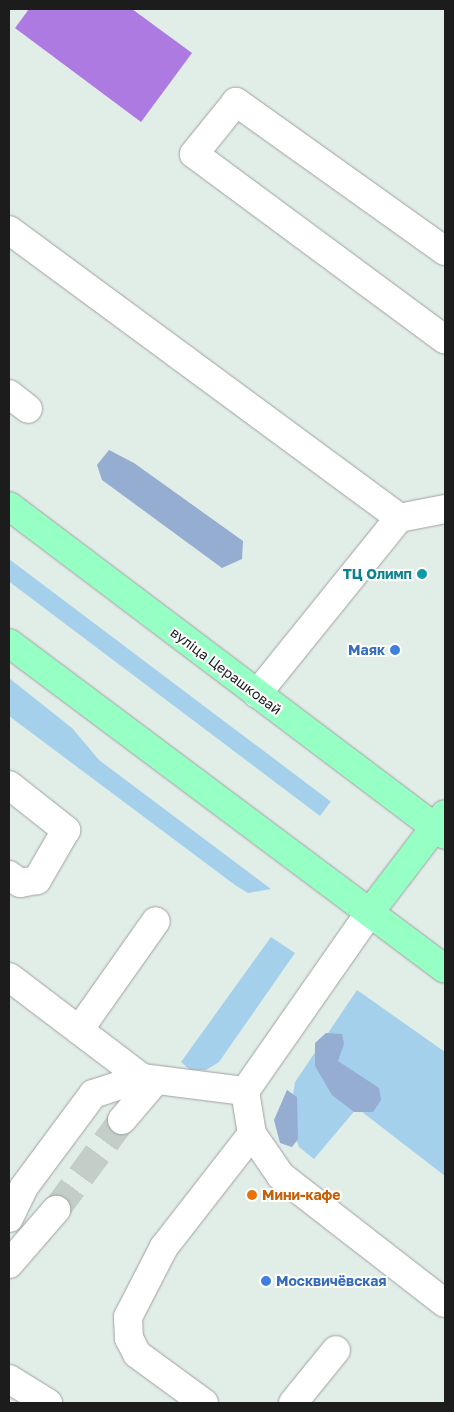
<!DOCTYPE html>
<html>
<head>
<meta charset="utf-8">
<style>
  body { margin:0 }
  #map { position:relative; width:454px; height:1412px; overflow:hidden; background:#e1eee8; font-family:"Golos Text",sans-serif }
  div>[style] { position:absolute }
  .grass>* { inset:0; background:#a4d0ec; transform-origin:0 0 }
  .forest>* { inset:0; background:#94add0 }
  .pitch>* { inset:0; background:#ad7ae2 }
  .minor-tunnel>* { height:28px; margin-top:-14px; transform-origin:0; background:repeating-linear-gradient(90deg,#c3cec9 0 28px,transparent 0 42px) }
  .roads { filter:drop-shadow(0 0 1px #a0a0a0) drop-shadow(0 0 1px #a0a0a0) }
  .minor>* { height:28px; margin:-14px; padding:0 14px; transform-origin:14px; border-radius:14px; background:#fff }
  .major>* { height:28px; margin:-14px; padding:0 14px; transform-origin:14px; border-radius:14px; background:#96ffc4 }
  .dots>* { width:14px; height:14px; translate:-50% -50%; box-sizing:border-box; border:2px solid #fff; border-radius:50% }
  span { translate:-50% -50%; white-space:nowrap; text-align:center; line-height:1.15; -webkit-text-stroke:4px #fff; paint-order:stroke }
  .culture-label { font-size:14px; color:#0d838f; font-weight:700 }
  .right { translate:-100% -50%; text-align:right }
  .shop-label { font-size:14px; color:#366cbe; font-weight:700 }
  .left { translate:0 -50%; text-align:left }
  .street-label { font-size:14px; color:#1c1c1c }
  .food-label { font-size:14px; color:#c56008; font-weight:700 }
  .frame { position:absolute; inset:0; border:10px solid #1c1c1c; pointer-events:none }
</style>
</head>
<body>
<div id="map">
  <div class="grass">
    <div style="left:9px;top:559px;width:403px;height:18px;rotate:37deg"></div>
    <div style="clip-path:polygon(9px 678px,72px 728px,99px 760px,271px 889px,248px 893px,235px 885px,9px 716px)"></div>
    <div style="clip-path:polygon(271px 937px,295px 953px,219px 1062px,206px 1070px,190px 1070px,181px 1062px)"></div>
    <div style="clip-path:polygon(357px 990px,445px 1052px,445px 1176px,357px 1108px,314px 1159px,299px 1147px,289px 1120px,295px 1082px)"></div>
  </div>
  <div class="forest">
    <div style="clip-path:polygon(109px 450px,134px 463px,243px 541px,242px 559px,222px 568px,102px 480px,97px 465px)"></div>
    <div style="clip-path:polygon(326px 1033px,342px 1034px,344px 1044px,338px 1061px,379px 1088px,381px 1100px,373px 1112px,354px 1112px,332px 1095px,315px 1066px,315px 1043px)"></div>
    <div style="clip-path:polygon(287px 1090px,297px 1097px,298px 1139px,292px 1147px,280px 1143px,274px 1120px)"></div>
  </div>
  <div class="pitch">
    <div style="clip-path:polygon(29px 9px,132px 9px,192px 53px,141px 122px,15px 28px)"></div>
  </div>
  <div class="minor-tunnel">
    <div style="left:56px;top:1210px;width:112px;rotate:-53.7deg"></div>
  </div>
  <div class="roads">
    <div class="minor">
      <div style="left:9px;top:230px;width:485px;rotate:36.4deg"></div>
      <div style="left:445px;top:251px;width:257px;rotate:-144.5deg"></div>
      <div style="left:236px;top:102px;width:67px;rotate:128.9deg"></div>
      <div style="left:194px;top:154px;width:312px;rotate:36.5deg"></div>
      <div style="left:9px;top:394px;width:24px;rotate:38deg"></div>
      <div style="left:257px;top:694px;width:226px;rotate:-51.1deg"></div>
      <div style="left:399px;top:518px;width:47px;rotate:-11.1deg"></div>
      <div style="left:9px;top:785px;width:73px;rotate:38.3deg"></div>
      <div style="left:66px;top:830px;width:58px;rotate:120.1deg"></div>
      <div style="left:37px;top:880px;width:17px;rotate:170deg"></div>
      <div style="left:20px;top:883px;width:14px;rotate:-144deg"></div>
      <div style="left:370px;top:912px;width:218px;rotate:124.9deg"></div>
      <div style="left:245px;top:1091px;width:44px;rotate:80.8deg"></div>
      <div style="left:252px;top:1134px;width:51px;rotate:55.4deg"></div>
      <div style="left:281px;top:1176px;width:207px;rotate:37.8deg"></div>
      <div style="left:9px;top:977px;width:167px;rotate:37.2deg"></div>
      <div style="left:79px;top:1030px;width:133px;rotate:-54.8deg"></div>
      <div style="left:122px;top:1120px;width:52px;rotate:-49.6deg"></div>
      <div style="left:9px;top:1218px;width:34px;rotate:-64deg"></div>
      <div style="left:24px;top:1187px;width:116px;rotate:-53.4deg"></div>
      <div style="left:93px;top:1094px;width:52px;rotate:-18.1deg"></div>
      <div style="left:142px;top:1078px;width:104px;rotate:7.2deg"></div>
      <div style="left:9px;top:1264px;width:72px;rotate:-49deg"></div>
      <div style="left:9px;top:1379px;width:46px;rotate:31.6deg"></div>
      <div style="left:204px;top:1403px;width:83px;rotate:-143.8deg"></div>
      <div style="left:137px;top:1354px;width:18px;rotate:-117deg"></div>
      <div style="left:129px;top:1338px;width:21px;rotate:-93deg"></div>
      <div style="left:128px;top:1317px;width:79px;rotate:-62.8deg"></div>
      <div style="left:164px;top:1247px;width:143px;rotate:-52.1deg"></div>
      <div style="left:293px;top:1403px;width:68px;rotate:-50.9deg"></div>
    </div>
    <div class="major">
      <div style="left:9px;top:506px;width:546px;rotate:37.04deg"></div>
      <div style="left:9px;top:643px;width:544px;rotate:36.79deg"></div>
      <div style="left:370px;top:912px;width:123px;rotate:-52.6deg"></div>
    </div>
  </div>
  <div class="dots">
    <div style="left:422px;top:574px;background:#0f9aa8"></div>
    <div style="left:395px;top:650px;background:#3f7fe0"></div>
    <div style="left:252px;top:1195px;background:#e8710a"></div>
    <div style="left:266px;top:1281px;background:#3f7fe0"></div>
  </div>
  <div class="culture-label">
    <span class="right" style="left:412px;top:574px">ТЦ Олимп</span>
  </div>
  <div class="shop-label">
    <span class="right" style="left:385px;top:650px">Маяк</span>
    <span class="left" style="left:276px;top:1281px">Москвичёвская</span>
  </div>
  <div class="street-label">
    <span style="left:226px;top:671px;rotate:37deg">вуліца Церашковай</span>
  </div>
  <div class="food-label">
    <span class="left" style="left:262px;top:1195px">Мини-кафе</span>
  </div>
  <div class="frame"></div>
</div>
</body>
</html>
